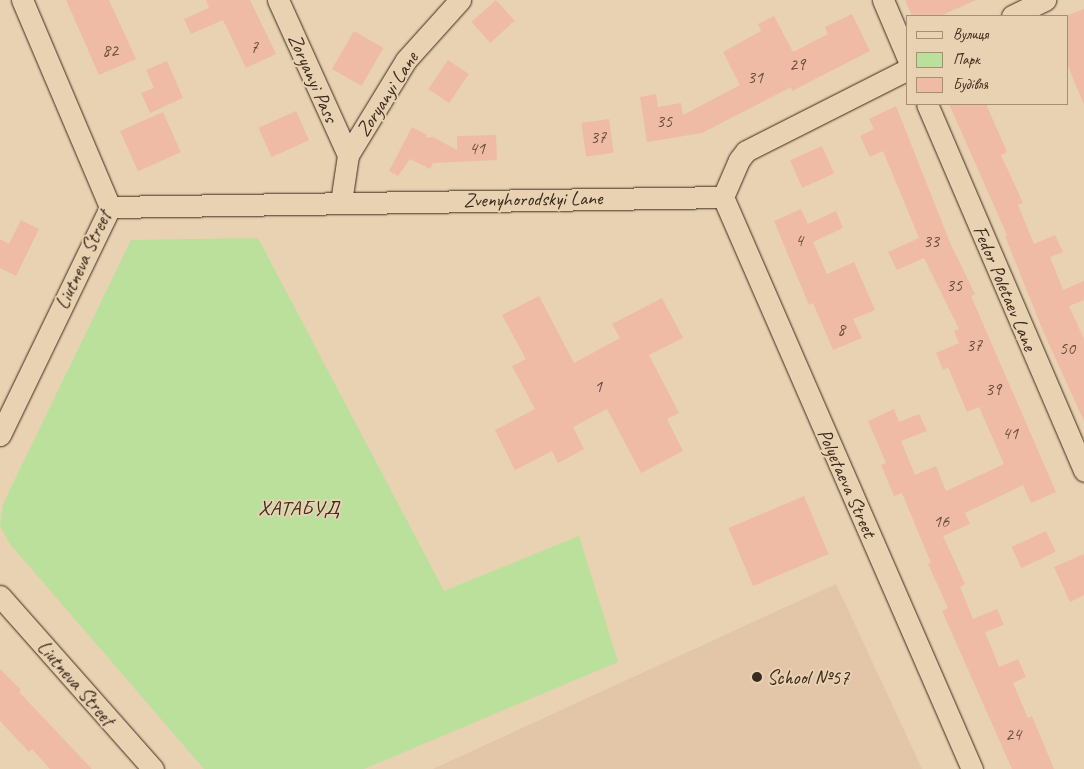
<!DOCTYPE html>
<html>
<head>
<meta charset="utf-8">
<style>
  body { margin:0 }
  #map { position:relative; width:1084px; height:769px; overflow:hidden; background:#e8d2b1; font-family:Caveat,sans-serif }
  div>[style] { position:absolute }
  .built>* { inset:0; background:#e3c5a7 }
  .green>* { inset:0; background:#bae09b }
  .building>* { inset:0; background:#efbba5; transform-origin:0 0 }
  .roads { filter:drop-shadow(0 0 1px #3b2a1e) drop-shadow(0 0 1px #3b2a1e) }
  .street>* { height:21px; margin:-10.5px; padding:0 10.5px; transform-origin:10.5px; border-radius:10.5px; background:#e8d2b1 }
  .dots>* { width:14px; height:14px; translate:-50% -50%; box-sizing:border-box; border:2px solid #e8d2b1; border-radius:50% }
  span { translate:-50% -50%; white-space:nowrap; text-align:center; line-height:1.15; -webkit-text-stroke:4px #e8d2b1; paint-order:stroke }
  .number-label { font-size:18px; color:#684e40 }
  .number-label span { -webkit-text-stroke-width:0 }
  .street-label { font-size:20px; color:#3b2a1e }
  .poi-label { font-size:20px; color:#3b2a1e }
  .left { translate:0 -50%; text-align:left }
  .neighbourhood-label { font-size:21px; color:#3b2a1e; letter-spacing:1px }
  .legend { position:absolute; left:906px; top:15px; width:162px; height:90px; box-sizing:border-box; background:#e8d2b1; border:1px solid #a38f76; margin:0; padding:6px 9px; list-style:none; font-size:15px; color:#3b2a1e }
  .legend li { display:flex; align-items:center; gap:10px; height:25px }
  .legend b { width:25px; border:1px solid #a38f76 }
</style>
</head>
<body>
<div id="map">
  <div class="built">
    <div style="clip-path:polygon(836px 584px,922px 769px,433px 769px)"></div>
  </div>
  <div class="green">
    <div style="clip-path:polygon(258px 238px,444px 591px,579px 536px,618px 662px,364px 769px,204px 769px,10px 544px,0 526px,3px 504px,131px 240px)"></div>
  </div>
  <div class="building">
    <div style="clip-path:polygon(66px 0,109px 0,136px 59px,99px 75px)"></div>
    <div style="clip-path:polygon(206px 0,250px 0,276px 54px,246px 68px,223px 20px,191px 34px,184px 19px,209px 8px)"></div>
    <div style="left:496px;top:0;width:28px;height:33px;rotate:48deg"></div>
    <div style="clip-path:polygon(905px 0,976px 0,940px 16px,912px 16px)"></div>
    <div style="clip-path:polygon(1084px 9px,1084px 105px,1068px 66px,1068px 15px)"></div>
    <div style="clip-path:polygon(852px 14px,870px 51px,792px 91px,791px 87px,702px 133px,647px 142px,640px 97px,656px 94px,658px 107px,681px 103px,683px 115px,740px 85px,723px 52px,761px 31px,758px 24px,774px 16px,793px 52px,828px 34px,825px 27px)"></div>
    <div style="left:354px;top:31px;width:34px;height:44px;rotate:30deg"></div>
    <div style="left:448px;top:60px;width:25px;height:35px;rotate:34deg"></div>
    <div style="clip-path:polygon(167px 61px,183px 98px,150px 113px,141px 93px,154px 88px,146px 70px)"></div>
    <div style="clip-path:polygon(949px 104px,986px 104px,1007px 152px,1001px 155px,1023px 203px,1018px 205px,1034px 244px,1055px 235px,1063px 252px,1050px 257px,1063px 290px,1084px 281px,1084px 300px,1069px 306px,1084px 339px,1084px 421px,1043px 331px,1005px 236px,1007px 235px)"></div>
    <div style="clip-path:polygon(896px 106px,951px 245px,975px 294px,971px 296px,1056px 492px,1031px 503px,1023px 485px,965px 513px,970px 524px,943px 536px,965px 584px,960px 587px,973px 619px,997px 609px,1004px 625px,985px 632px,999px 667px,1018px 659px,1026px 677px,1013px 683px,1028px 718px,1032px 716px,1054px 769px,1012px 769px,942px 611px,948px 608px,928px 564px,931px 563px,902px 493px,894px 496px,881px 465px,886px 463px,868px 421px,894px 409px,899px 422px,919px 414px,927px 431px,901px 441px,915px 475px,936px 466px,946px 491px,1004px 464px,979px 407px,967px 412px,948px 367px,943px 370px,936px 353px,959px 343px,954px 331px,959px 329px,924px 258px,897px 270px,888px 252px,919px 238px,883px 151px,870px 157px,860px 136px,874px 129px,869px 119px)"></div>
    <div style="left:296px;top:111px;width:32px;height:41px;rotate:66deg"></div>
    <div style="left:163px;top:112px;width:44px;height:47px;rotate:66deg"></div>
    <div style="left:609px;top:119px;width:34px;height:28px;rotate:82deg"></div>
    <div style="clip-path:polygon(412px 127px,427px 135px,425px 138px,433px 137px,457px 150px,457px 136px,496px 135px,497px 160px,433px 163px,430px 169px,410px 159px,398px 176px,389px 171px)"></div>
    <div style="left:822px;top:146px;width:30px;height:35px;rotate:66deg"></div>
    <div style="clip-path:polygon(801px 209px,808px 224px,836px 211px,843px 228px,813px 242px,827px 274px,854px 262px,875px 310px,853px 319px,862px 338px,833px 350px,813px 303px,809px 305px,774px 221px)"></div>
    <div style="clip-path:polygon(21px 220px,39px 229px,16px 276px,0 268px,0 239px,9px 244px)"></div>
    <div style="clip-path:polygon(539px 296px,574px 363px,620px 338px,612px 324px,662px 298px,683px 338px,649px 355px,679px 413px,667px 419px,683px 451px,641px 473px,607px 409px,573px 427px,584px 449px,558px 463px,552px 451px,515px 470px,495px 430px,535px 409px,512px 366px,526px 359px,502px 315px)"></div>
    <div style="left:804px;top:496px;width:63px;height:82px;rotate:67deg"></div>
    <div style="left:1046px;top:531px;width:23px;height:38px;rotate:65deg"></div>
    <div style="clip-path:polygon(1084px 554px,1084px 595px,1070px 602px,1054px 567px)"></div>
    <div style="clip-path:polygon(0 669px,21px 690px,19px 692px,92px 769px,50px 769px,32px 749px,29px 752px,0 721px)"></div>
  </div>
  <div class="roads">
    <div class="street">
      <div style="left:278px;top:0;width:170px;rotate:65.7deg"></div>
      <div style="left:883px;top:0;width:64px;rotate:67deg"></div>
      <div style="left:1012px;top:16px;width:37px;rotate:-26deg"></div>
      <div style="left:927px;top:104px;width:399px;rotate:66.8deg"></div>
      <div style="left:723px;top:197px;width:624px;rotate:66.48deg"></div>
      <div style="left:723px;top:197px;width:40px;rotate:-66.6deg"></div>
      <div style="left:739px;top:160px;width:11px;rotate:-52deg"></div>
      <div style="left:746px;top:151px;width:182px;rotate:-26.8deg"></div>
      <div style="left:341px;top:202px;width:48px;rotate:-81.5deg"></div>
      <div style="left:348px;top:155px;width:111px;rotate:-58.6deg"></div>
      <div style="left:406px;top:60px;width:81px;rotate:-48deg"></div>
      <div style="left:110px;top:207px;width:613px;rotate:-0.93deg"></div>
      <div style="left:0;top:435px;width:253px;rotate:-64.2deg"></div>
      <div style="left:110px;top:207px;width:225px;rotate:-113deg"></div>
      <div style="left:0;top:596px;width:231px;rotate:48.5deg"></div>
    </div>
  </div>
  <div class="dots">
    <div style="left:757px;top:677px;background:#3b2a1e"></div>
  </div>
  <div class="number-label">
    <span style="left:254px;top:47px">7</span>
    <span style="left:110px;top:50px">82</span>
    <span style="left:797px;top:64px">29</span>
    <span style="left:755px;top:77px">31</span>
    <span style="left:664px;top:121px">35</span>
    <span style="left:598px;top:137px">37</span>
    <span style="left:477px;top:148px">41</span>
    <span style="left:799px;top:240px">4</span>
    <span style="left:931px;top:241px">33</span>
    <span style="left:954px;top:285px">35</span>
    <span style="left:841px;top:329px">8</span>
    <span style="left:974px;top:345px">37</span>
    <span style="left:1067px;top:348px">50</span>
    <span style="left:598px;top:386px">1</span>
    <span style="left:993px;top:389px">39</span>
    <span style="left:1010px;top:433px">41</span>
    <span style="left:941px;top:521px">16</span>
    <span style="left:1013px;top:734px">24</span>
  </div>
  <div class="street-label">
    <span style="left:313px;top:78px;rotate:66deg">Zoryanyi Pass</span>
    <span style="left:387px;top:94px;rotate:-57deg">Zoryanyi Lane</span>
    <span style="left:533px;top:199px;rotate:-1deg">Zvenyhorodskyi Lane</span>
    <span style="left:83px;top:260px;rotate:-65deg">Liutneva Street</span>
    <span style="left:1005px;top:288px;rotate:67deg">Fedor Poletaev Lane</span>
    <span style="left:847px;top:483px;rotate:66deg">Polyetaeva Street</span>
    <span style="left:76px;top:683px;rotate:49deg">Liutneva Street</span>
  </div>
  <div class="poi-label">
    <span class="left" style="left:767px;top:677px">School №57</span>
  </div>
  <div class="neighbourhood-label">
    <span style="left:299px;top:508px">ХАТАБУД</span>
  </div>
  <ul class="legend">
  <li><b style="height:6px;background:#e8d2b1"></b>Вулиця</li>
  <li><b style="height:14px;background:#bae09b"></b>Парк</li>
  <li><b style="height:14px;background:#efbba5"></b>Будівля</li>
  </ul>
</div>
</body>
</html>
